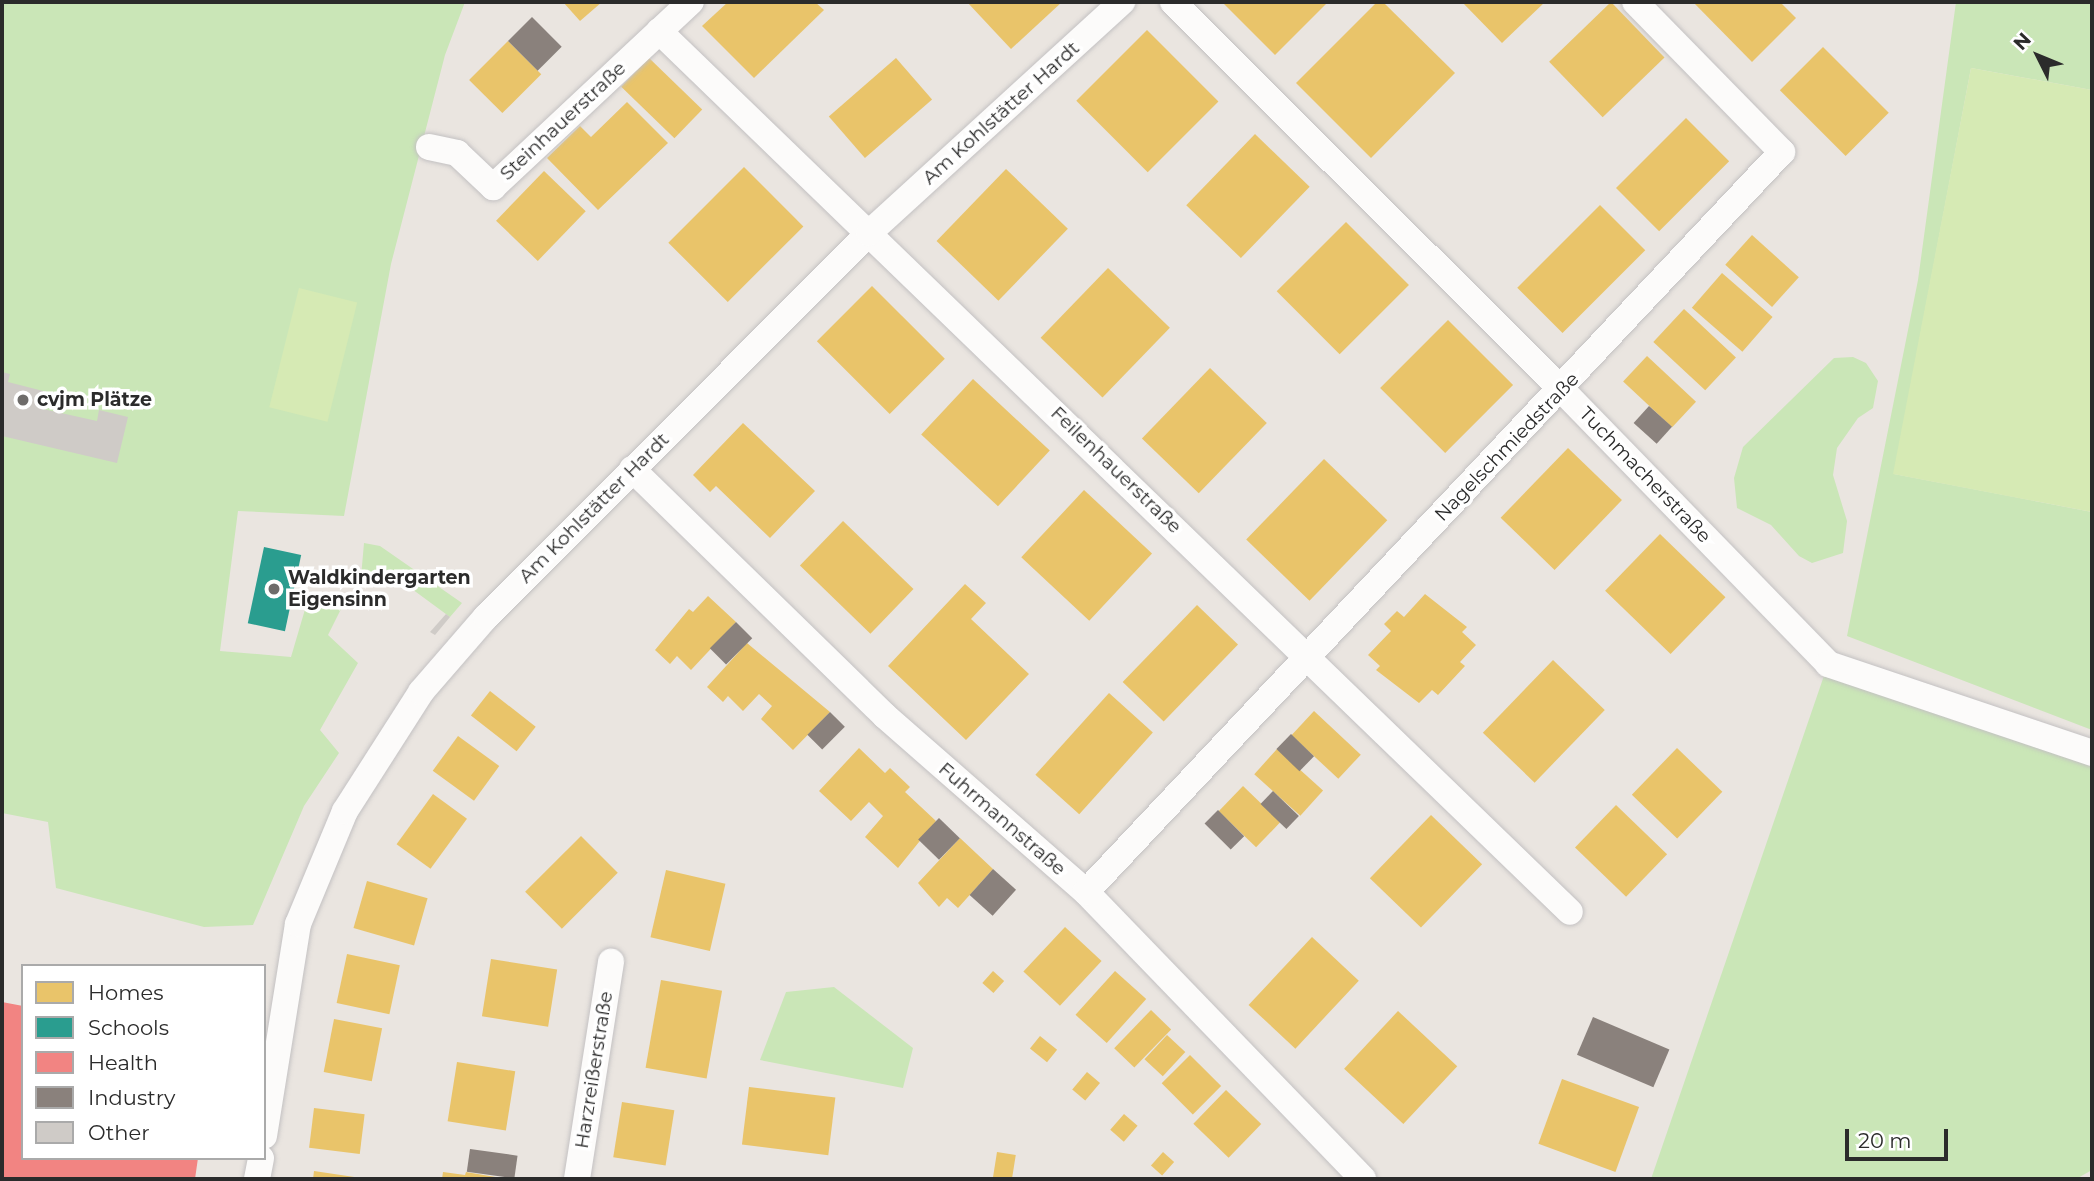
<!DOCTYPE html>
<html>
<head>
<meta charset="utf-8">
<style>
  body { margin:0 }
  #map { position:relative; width:2094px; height:1181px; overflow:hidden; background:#eae5e0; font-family:Montserrat,sans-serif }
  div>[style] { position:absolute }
  .green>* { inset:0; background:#cae6b7 }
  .pitch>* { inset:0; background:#d6eab4; transform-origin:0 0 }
  .homes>* { inset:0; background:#e9c46a; transform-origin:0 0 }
  .schools>* { inset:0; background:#2a9d8f; transform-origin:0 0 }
  .health>* { inset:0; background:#f28482 }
  .industry>* { inset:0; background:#8a817c; transform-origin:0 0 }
  .building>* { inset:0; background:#cfcbc7 }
  .roads { filter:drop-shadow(0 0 2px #c3c1c2) drop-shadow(0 0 2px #c3c1c2) }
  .minor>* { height:26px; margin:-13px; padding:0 13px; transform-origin:13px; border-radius:13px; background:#fcfbfa }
  .dots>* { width:19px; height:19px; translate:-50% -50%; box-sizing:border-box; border:4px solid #fff; border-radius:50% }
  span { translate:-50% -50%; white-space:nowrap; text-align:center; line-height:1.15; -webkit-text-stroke:7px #fff; paint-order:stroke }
  .street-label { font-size:19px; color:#2b2b2b }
  .poi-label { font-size:19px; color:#2b2b2b; font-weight:700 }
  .left { translate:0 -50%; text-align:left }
  .frame { position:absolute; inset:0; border:4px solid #2b2b2b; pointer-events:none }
  .legend { position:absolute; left:21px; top:964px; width:245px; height:196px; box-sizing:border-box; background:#fff; border:2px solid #aaa; margin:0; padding:9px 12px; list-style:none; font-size:21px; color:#2b2b2b }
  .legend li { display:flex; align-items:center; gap:14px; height:35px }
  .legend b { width:35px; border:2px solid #aaa }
  .north { position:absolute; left:2003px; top:21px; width:70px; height:70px; -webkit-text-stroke:5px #fff; paint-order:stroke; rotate:313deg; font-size:19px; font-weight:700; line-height:28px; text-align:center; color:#2b2b2b }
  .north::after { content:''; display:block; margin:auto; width:24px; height:32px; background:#2b2b2b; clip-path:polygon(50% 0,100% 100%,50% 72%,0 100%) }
  .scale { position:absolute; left:1845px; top:1129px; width:103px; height:32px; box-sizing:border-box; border:4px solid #2b2b2b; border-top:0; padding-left:9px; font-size:21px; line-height:24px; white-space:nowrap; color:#2b2b2b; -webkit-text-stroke:5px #fff; paint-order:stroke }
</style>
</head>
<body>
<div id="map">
  <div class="green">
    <div style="clip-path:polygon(2px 2px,465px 2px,445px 55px,391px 264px,344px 516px,238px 511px,220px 651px,291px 657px,306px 606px,341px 609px,328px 635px,358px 663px,320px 730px,339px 753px,304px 806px,253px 925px,204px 927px,56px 888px,48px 822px,2px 813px)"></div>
    <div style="clip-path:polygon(1956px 2px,2092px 2px,2092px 90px,1971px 68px,1894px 474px,2092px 512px,2092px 730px,1847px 636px,1918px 280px)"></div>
    <div style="clip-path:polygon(1853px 357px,1866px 363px,1878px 381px,1873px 408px,1858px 418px,1837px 448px,1833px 475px,1847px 521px,1843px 553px,1812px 563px,1799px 556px,1771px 525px,1737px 508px,1734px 478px,1743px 447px,1834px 358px)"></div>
    <div style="clip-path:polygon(364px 543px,380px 546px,462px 603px,450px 617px,382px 567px,368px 585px,361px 577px)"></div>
    <div style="clip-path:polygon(1828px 664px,2092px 753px,2092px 1170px,2076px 1179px,1651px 1179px)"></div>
    <div style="clip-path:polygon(834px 987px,913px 1048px,903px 1088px,760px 1060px,786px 992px)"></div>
  </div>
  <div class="pitch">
    <div style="clip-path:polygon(1971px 68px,2092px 90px,2092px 512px,1893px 474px)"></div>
    <div style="left:299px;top:288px;width:60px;height:123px;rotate:14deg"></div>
  </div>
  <div class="homes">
    <div style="clip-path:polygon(563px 2px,602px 2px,580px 21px)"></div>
    <div style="clip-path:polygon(728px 2px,815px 2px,824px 10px,754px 78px,702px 26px)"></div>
    <div style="clip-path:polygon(967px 2px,1062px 2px,1011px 49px)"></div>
    <div style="clip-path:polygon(1222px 2px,1328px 2px,1275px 55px)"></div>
    <div style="clip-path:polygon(1377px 2px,1383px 2px,1455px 73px,1371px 158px,1296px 83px)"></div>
    <div style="clip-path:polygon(1462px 2px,1545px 2px,1502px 43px)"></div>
    <div style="left:1611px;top:2px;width:77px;height:86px;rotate:46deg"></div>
    <div style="clip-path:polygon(1693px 2px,1780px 2px,1796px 18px,1752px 62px)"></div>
    <div style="left:1147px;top:30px;width:101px;height:100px;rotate:45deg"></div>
    <div style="left:508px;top:41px;width:47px;height:55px;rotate:45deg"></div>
    <div style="left:1823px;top:47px;width:93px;height:61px;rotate:45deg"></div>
    <div style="left:649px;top:58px;width:74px;height:40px;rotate:44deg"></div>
    <div style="left:896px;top:58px;width:55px;height:89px;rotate:49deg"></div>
    <div style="clip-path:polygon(627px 102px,668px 143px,598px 210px,547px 158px,580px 126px,591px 137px)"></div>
    <div style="left:1686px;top:118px;width:61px;height:99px;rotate:45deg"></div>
    <div style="left:1255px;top:134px;width:76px;height:99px;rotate:44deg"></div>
    <div style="left:744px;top:167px;width:84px;height:107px;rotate:45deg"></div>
    <div style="left:1006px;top:169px;width:86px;height:100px;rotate:44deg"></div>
    <div style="left:544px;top:171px;width:58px;height:69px;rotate:44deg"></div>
    <div style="left:1600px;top:205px;width:64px;height:117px;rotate:45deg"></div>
    <div style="left:1346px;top:222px;width:89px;height:98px;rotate:45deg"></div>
    <div style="left:1752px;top:235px;width:63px;height:40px;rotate:42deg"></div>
    <div style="left:1108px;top:268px;width:86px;height:97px;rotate:44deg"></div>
    <div style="left:1722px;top:273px;width:67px;height:46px;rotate:41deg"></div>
    <div style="left:872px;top:286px;width:103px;height:78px;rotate:45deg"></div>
    <div style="left:1684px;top:309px;width:71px;height:45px;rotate:43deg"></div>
    <div style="left:1448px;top:320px;width:92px;height:96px;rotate:45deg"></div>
    <div style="left:1647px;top:356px;width:67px;height:35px;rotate:43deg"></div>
    <div style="left:1210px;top:368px;width:79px;height:98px;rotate:44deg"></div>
    <div style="left:973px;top:379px;width:105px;height:76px;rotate:43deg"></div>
    <div style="clip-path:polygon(743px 423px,815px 491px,770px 538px,716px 486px,710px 492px,693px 475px)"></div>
    <div style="left:1568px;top:448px;width:75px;height:97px;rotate:44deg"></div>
    <div style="left:1324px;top:459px;width:88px;height:112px;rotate:44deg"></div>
    <div style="left:1084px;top:490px;width:93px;height:92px;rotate:43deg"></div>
    <div style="left:843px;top:521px;width:98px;height:62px;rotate:44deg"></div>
    <div style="left:1660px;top:534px;width:91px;height:79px;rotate:44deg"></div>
    <div style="clip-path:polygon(965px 584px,986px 603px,971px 619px,1029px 674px,966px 740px,888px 666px)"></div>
    <div style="clip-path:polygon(1425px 594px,1467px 627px,1462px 632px,1476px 645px,1460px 662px,1465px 666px,1438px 695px,1432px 690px,1419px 703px,1376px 670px,1380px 666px,1368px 655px,1391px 631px,1384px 624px,1397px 611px,1404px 617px)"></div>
    <div style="clip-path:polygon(708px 596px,736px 622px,691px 670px,677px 656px,670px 664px,655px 650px,689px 609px,693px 612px)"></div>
    <div style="left:1197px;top:605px;width:57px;height:107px;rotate:44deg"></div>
    <div style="clip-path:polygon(747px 643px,830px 712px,793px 750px,761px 719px,772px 706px,759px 694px,743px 711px,728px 696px,723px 702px,707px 687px)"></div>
    <div style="left:1553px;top:660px;width:72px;height:101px;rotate:44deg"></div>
    <div style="left:490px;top:691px;width:58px;height:31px;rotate:38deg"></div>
    <div style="left:1109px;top:693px;width:59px;height:110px;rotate:42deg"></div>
    <div style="left:1314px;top:711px;width:64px;height:33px;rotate:43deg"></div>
    <div style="left:458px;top:736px;width:51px;height:43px;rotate:36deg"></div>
    <div style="clip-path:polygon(859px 748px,885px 773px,890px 768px,910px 787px,905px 792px,936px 821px,898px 868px,865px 837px,883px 816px,869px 802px,851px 821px,819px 791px)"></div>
    <div style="left:1677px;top:748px;width:63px;height:65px;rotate:44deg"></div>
    <div style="left:1277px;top:749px;width:62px;height:34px;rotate:42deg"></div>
    <div style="left:1243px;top:786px;width:52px;height:35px;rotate:44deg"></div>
    <div style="left:433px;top:794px;width:42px;height:62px;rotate:36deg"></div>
    <div style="left:1616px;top:805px;width:71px;height:59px;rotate:44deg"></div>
    <div style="left:1431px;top:815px;width:71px;height:88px;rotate:44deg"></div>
    <div style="left:581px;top:836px;width:52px;height:79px;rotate:45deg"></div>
    <div style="clip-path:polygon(960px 838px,993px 869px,958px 908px,947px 898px,939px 907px,918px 883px)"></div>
    <div style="left:666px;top:870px;width:61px;height:69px;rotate:13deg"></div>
    <div style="left:367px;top:881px;width:63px;height:49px;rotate:16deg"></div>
    <div style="left:1065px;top:927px;width:50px;height:61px;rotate:43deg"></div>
    <div style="left:1312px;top:937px;width:64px;height:93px;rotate:43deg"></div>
    <div style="left:347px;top:954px;width:54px;height:50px;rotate:12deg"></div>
    <div style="left:491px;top:959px;width:67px;height:58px;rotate:9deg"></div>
    <div style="left:993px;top:971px;width:15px;height:16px;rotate:42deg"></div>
    <div style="left:1115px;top:971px;width:42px;height:59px;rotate:42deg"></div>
    <div style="left:661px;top:980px;width:62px;height:89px;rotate:10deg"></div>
    <div style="left:1151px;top:1010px;width:28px;height:53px;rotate:44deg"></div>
    <div style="left:1398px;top:1011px;width:81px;height:79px;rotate:43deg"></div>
    <div style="left:334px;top:1019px;width:49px;height:54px;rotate:11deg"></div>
    <div style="left:1167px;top:1035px;width:25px;height:33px;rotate:43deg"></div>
    <div style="left:1040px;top:1036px;width:22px;height:16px;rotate:39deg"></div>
    <div style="left:1190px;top:1055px;width:44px;height:40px;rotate:45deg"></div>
    <div style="left:457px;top:1062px;width:59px;height:60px;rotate:9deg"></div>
    <div style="left:1087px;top:1072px;width:17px;height:23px;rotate:40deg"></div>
    <div style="left:1562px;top:1079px;width:82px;height:69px;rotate:20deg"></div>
    <div style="left:749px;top:1087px;width:87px;height:58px;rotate:7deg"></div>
    <div style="left:1226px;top:1090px;width:49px;height:47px;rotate:44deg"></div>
    <div style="left:622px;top:1102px;width:53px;height:56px;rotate:9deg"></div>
    <div style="left:314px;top:1108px;width:51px;height:40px;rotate:7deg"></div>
    <div style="left:1124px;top:1114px;width:18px;height:21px;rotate:41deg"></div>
    <div style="left:997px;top:1152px;width:19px;height:27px;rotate:9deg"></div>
    <div style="left:1163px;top:1152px;width:15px;height:18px;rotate:42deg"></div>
    <div style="clip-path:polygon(314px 1171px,361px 1178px,360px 1179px,313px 1179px)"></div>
    <div style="clip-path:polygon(443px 1172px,465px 1175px,466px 1172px,507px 1179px,442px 1179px)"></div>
  </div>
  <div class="schools">
    <div style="left:264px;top:547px;width:38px;height:78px;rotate:12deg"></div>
  </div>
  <div class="health">
    <div style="clip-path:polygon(2px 1002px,23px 1006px,23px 1158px,198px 1158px,195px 1179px,2px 1179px)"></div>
  </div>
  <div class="industry">
    <div style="left:532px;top:17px;width:42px;height:34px;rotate:45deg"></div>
    <div style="left:1649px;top:406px;width:31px;height:23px;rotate:42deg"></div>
    <div style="left:736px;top:622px;width:23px;height:37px;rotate:45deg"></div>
    <div style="left:830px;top:712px;width:21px;height:32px;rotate:45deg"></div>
    <div style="left:1291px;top:734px;width:32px;height:21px;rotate:44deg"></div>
    <div style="left:1273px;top:791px;width:36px;height:18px;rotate:44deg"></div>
    <div style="left:1218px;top:810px;width:37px;height:19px;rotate:45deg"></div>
    <div style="left:939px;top:818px;width:29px;height:30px;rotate:44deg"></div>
    <div style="left:993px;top:869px;width:31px;height:35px;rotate:42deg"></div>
    <div style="left:1593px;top:1017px;width:83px;height:41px;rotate:23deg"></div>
    <div style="left:470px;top:1149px;width:48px;height:23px;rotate:8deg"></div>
  </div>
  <div class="building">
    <div style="clip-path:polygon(2px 372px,10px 374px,8px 382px,47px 392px,43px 409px,97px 421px,99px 410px,128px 417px,117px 463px,2px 436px)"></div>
    <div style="clip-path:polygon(446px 614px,450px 617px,435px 635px,430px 632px)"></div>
  </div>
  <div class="roads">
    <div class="minor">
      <div style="left:1173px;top:2px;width:549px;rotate:44.93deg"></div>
      <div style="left:1562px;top:390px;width:382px;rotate:45.8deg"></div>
      <div style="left:1828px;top:664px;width:279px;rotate:18.6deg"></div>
      <div style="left:659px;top:31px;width:1267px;rotate:44.04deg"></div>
      <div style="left:429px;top:147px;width:29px;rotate:12deg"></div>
      <div style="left:457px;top:153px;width:50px;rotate:43.4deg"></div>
      <div style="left:493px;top:187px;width:271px;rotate:-43.1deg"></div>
      <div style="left:632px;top:469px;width:354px;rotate:44.3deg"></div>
      <div style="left:885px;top:716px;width:267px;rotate:41.2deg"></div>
      <div style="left:1086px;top:892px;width:399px;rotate:46deg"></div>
      <div style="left:1086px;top:892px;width:1016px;rotate:-46.76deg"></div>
      <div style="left:1782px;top:152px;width:210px;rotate:-134.4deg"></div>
      <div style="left:264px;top:1136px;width:215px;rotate:-80.9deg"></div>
      <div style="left:298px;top:924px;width:122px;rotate:-67.4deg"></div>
      <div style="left:345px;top:811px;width:141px;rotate:-57.4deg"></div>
      <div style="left:421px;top:692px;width:99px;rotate:-49.1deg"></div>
      <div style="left:486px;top:617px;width:542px;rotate:-45.07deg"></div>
      <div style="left:869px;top:233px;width:343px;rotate:-42.4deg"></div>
      <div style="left:257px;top:1179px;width:21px;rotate:-79deg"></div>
      <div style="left:577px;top:1179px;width:220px;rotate:-81.1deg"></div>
    </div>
  </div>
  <div class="dots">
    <div style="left:23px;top:400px;background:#6e6c6a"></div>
    <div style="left:274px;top:589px;background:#6e6c6a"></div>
  </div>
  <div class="street-label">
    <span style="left:1001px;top:113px;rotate:-42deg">Am Kohlstätter Hardt</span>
    <span style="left:563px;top:121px;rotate:-43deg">Steinhauerstraße</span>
    <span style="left:1507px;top:447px;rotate:-46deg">Nagelschmiedstraße</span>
    <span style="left:1116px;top:470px;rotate:44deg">Feilenhauerstraße</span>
    <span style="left:1645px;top:475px;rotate:46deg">Tuchmacherstraße</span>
    <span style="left:594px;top:508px;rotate:-45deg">Am Kohlstätter Hardt</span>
    <span style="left:1002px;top:819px;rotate:41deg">Fuhrmannstraße</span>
    <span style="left:594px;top:1070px;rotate:-81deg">Harzreißerstraße</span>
  </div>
  <div class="poi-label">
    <span class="left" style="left:37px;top:400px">cvjm Plätze</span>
    <span class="left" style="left:288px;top:589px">Waldkindergarten<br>Eigensinn</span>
  </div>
  <div class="frame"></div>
  <ul class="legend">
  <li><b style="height:19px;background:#e9c46a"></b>Homes</li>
  <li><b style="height:19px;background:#2a9d8f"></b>Schools</li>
  <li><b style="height:19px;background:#f28482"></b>Health</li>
  <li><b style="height:19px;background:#8a817c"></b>Industry</li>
  <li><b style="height:19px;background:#cfcbc7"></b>Other</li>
  </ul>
  <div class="north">N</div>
  <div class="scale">20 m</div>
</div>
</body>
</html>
